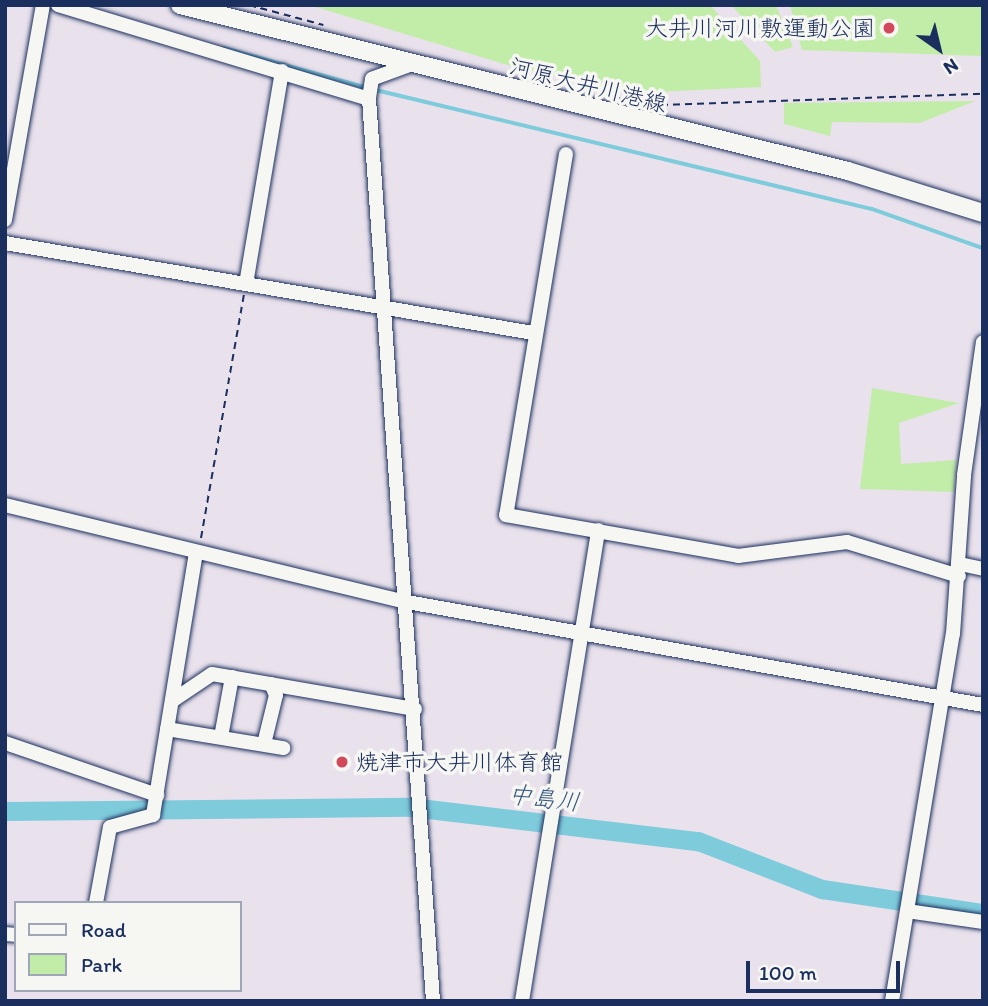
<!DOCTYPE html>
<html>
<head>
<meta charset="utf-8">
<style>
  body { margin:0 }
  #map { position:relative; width:988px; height:1006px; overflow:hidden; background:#e9e1ec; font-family:Itim,"Klee One",sans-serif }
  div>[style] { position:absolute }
  .green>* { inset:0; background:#c2eda9 }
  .stream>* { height:3.5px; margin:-1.75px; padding:0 1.75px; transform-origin:1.75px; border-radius:1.75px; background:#7ecbdc }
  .river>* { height:19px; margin:-9.5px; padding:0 9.5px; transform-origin:9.5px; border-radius:9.5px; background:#7ecbdc }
  .path>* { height:2px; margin-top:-1px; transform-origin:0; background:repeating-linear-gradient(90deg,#1b2f5e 0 7px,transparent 0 12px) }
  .roads { filter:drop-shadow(0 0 2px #1b2f5e) drop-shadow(0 0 2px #1b2f5e) }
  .minor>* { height:14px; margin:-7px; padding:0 7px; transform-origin:7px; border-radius:7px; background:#f6f6f2 }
  .major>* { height:18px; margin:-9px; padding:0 9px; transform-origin:9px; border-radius:9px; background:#f6f6f2 }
  .dots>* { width:19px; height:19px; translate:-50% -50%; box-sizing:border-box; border:4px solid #f6f6f2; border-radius:50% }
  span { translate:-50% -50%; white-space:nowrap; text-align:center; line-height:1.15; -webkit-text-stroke:7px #f6f6f2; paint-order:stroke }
  .poi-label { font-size:23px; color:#1b2f5e }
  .right { translate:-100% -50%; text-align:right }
  .left { translate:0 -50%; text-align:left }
  .street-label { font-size:23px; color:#1b2f5e }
  .water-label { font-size:24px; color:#34567e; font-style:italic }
  .frame { position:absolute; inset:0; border:7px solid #1b2f5e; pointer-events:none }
  .legend { position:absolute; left:14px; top:901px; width:228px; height:91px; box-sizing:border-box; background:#f6f6f2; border:2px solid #9ea6b7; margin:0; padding:9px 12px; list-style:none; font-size:21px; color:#1b2f5e }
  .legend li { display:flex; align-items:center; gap:14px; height:35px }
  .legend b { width:35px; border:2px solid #9ea6b7 }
  .north { position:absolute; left:904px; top:14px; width:70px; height:70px; -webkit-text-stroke:5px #f6f6f2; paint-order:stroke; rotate:146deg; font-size:19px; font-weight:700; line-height:28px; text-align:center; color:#1b2f5e }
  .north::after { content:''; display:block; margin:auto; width:24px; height:32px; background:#1b2f5e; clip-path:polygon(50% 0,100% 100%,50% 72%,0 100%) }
  .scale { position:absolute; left:746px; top:961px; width:154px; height:32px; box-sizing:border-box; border:4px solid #1b2f5e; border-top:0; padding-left:9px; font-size:21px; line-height:24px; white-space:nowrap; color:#1b2f5e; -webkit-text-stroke:5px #f6f6f2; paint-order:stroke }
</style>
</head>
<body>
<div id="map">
  <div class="green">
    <div style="clip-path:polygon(309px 5px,710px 5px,760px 61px,761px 87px,655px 92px,514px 67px)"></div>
    <div style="clip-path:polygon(731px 5px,776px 5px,793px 47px,775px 52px)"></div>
    <div style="clip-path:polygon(790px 5px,983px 5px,983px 56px,802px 50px)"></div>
    <div style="clip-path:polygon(975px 101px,920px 123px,832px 122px,830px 136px,784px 124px,784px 103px)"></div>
    <div style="clip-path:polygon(872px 388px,959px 403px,899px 423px,901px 464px,956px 460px,954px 492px,860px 489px)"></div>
  </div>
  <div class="stream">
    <div style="left:224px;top:48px;width:149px;rotate:15.5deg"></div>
    <div style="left:376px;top:90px;width:510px;rotate:13.49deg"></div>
    <div style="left:872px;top:209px;width:118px;rotate:19.4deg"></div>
  </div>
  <div class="river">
    <div style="left:5px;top:811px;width:406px;rotate:-0.6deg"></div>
    <div style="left:411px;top:807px;width:289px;rotate:6.8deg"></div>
    <div style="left:698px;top:841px;width:133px;rotate:21.2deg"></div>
    <div style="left:822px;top:889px;width:163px;rotate:8.5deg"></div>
  </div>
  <div class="path">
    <div style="left:249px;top:5px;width:77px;rotate:15.1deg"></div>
    <div style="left:617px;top:98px;width:45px;rotate:9deg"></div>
    <div style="left:661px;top:105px;width:322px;rotate:-2deg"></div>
    <div style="left:201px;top:538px;width:247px;rotate:-80deg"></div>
  </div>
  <div class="roads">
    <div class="minor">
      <div style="left:58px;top:5px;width:325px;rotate:16.8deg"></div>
      <div style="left:407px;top:66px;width:37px;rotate:160deg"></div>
      <div style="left:372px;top:79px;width:20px;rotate:99deg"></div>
      <div style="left:369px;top:99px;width:904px;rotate:85.94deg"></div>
      <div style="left:566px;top:154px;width:366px;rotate:99.4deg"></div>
      <div style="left:506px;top:515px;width:236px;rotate:10deg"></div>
      <div style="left:738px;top:556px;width:110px;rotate:-7.3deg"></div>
      <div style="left:847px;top:542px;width:117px;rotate:16.9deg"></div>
      <div style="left:5px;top:220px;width:218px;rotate:-80deg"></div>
      <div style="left:5px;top:243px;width:536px;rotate:9.67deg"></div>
      <div style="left:246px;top:284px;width:216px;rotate:-80.4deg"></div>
      <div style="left:5px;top:505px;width:414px;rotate:13.6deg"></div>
      <div style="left:407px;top:602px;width:585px;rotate:10.14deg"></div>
      <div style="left:960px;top:564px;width:24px;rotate:12deg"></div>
      <div style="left:172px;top:701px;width:48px;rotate:-34deg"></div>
      <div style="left:212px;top:674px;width:206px;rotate:9.8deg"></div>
      <div style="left:167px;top:729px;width:118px;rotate:9.3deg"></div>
      <div style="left:221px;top:737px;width:61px;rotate:-79.6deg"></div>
      <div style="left:5px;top:743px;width:161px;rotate:18.9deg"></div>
      <div style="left:264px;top:744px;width:50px;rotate:-76.2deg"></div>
      <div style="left:276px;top:695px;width:12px;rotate:-114deg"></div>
      <div style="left:96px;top:903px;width:77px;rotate:-79.6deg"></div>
      <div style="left:110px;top:827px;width:45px;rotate:-15.6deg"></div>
      <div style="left:153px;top:815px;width:266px;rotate:-80.7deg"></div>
      <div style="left:907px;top:911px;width:77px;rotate:8.2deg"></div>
      <div style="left:5px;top:934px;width:11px;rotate:5deg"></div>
      <div style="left:522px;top:1001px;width:477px;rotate:-80.8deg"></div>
      <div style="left:892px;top:1001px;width:372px;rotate:-80.6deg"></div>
      <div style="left:953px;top:634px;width:159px;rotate:-86deg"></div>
      <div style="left:964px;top:475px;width:134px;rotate:-81.9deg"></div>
    </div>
    <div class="major">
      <div style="left:180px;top:5px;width:688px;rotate:13.96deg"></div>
      <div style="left:848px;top:171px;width:141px;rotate:17.3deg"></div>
    </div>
  </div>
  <div class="dots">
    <div style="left:889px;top:28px;background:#d1495b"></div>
    <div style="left:342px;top:762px;background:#d1495b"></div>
  </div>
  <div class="poi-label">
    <span class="right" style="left:875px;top:28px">大井川河川敷運動公園</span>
    <span class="left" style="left:356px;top:762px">焼津市大井川体育館</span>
  </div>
  <div class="street-label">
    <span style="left:588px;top:85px;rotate:14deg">河原大井川港線</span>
  </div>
  <div class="water-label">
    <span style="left:544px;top:798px;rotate:7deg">中島川</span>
  </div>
  <div class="frame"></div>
  <ul class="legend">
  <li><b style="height:9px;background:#f6f6f2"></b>Road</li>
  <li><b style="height:19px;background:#c2eda9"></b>Park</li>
  </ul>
  <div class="north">N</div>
  <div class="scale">100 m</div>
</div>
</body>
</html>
